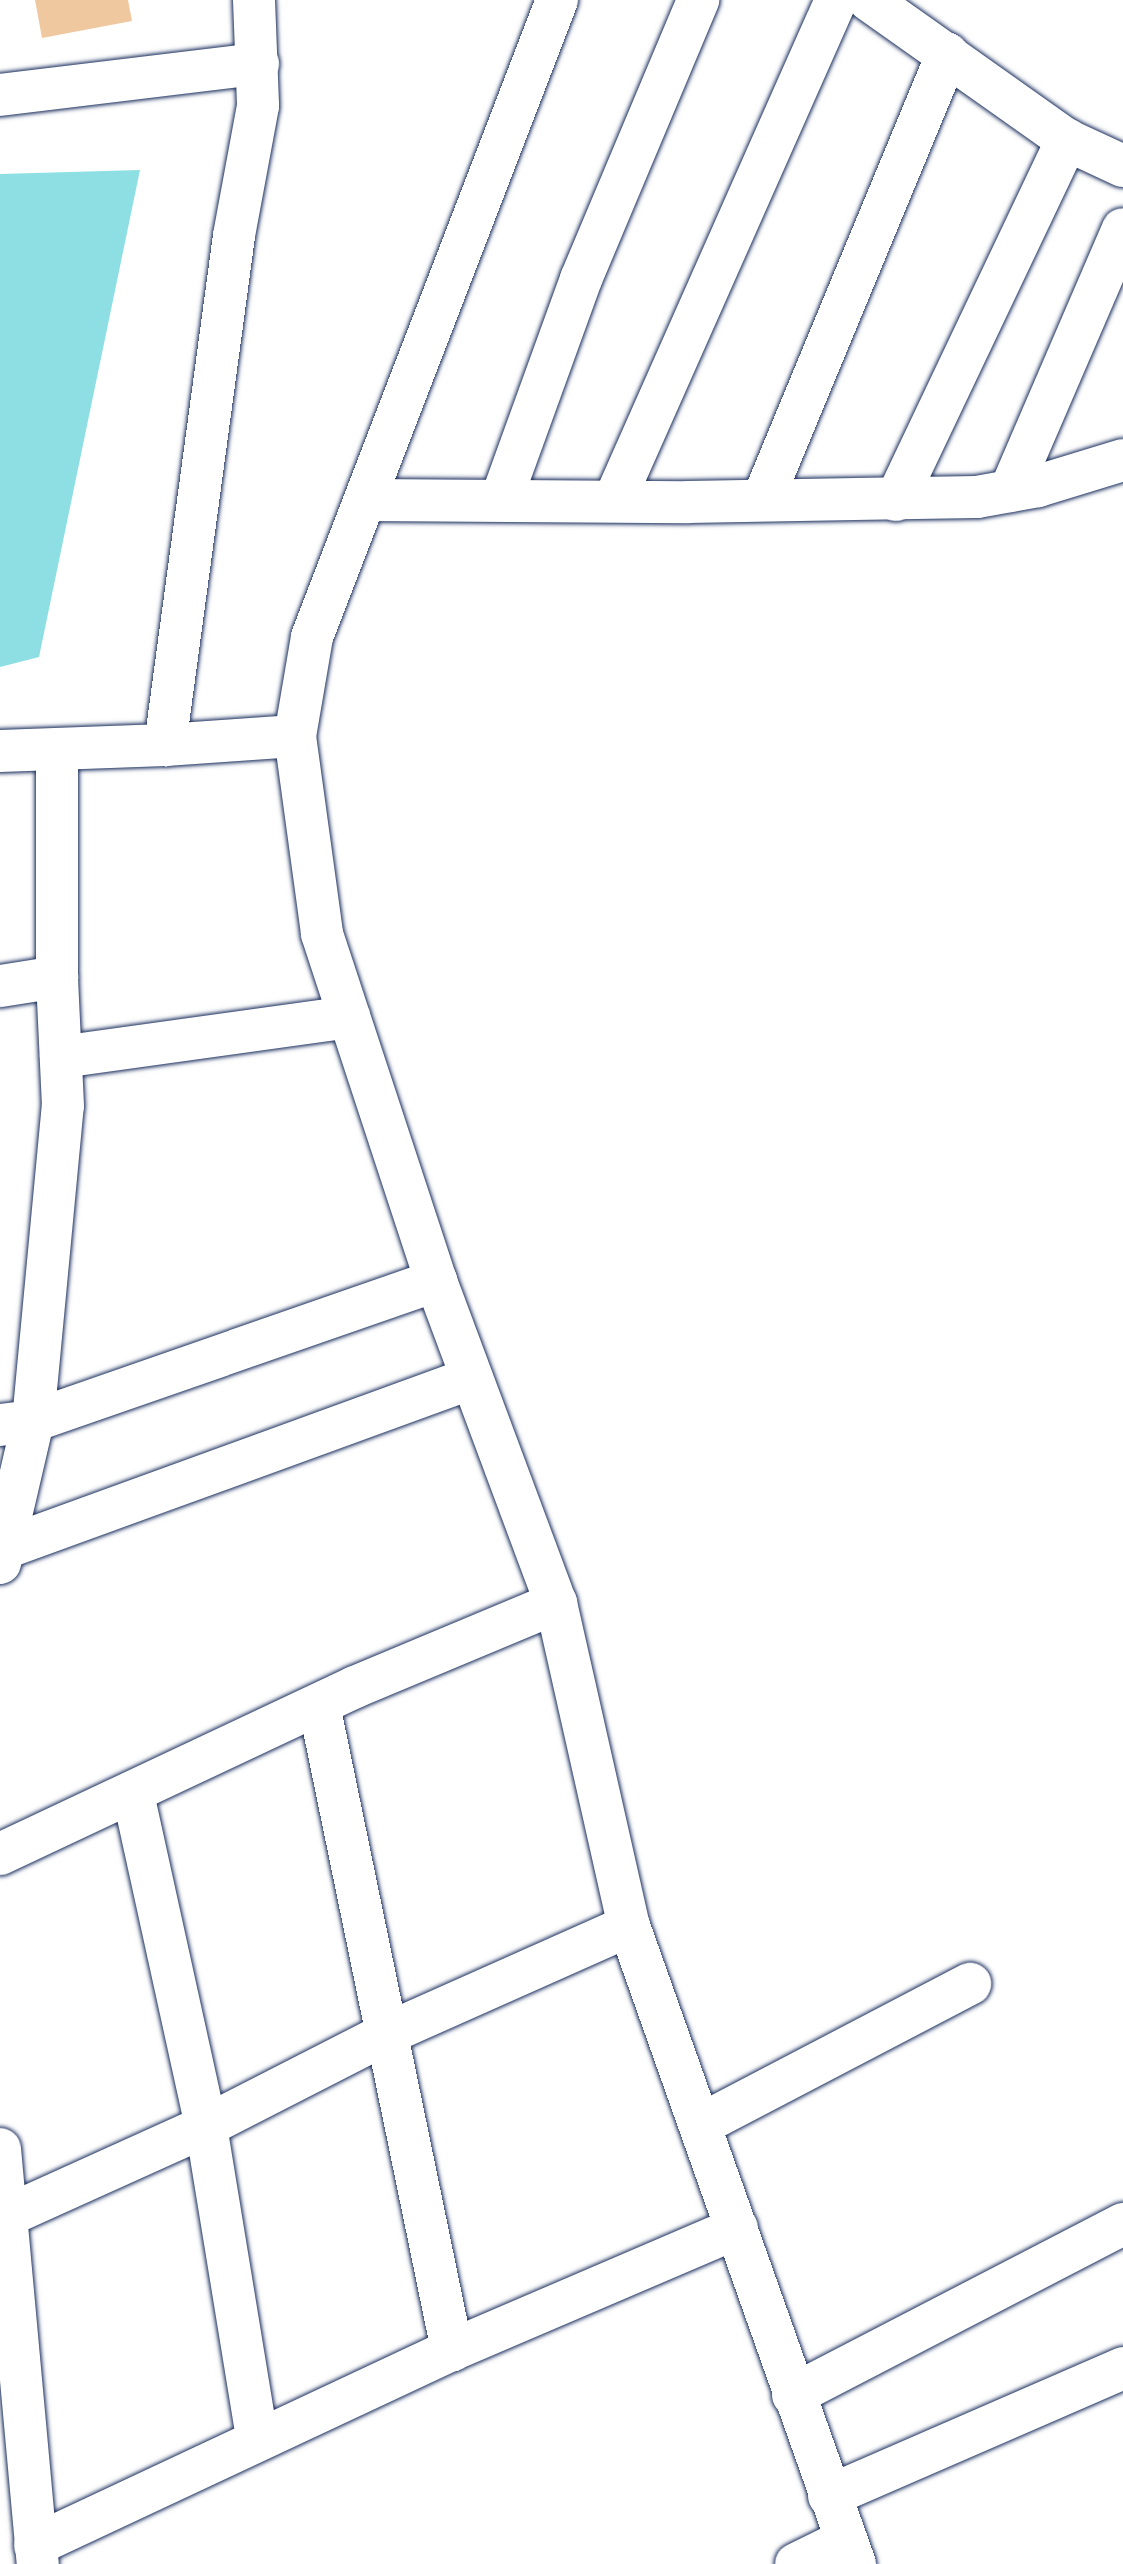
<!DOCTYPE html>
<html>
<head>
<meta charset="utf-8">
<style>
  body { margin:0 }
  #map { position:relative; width:1123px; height:2564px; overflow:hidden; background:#fff; font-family:Sriracha,sans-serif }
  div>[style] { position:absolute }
  .water>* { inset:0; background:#8ddfe3 }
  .building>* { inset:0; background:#efc89f }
  .roads { filter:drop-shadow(0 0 2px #1b2f5e) drop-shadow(0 0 2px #1b2f5e) }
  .minor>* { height:42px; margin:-21px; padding:0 21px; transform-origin:21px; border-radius:21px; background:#fff }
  span { translate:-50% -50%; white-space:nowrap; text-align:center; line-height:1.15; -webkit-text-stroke:8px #fff; paint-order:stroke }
</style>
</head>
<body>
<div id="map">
  <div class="water">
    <div style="clip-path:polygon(140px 170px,39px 657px,0 667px,0 174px)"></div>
  </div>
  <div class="building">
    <div style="clip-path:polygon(35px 0,128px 0,132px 21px,42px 38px)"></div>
  </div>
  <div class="roads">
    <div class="minor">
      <div style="left:254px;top:0;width:106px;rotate:87.8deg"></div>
      <div style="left:258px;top:106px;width:132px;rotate:100.5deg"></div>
      <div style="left:234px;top:236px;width:514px;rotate:97.72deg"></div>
      <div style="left:165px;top:745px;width:130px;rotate:-4deg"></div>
      <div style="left:557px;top:0;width:682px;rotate:111.04deg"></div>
      <div style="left:312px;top:637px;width:100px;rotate:99.7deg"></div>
      <div style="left:295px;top:736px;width:200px;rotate:82.2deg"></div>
      <div style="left:322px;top:934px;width:365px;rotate:71.8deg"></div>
      <div style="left:436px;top:1281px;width:344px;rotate:69.6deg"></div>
      <div style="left:556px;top:1603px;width:331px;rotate:77.3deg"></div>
      <div style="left:629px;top:1926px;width:677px;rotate:70.49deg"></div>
      <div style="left:869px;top:0;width:242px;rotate:35.3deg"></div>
      <div style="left:1067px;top:140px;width:62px;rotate:24.9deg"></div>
      <div style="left:0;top:95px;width:260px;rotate:-6.9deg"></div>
      <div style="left:1010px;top:491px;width:285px;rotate:-66.7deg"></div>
      <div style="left:763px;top:499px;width:482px;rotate:-67.5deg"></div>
      <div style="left:366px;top:500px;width:322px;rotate:0.4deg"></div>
      <div style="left:688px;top:502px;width:289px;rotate:-1deg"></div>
      <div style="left:977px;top:497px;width:62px;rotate:-10.2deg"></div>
      <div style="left:1038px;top:486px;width:89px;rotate:-17deg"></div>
      <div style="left:501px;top:500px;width:235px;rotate:-70.1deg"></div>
      <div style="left:581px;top:279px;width:303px;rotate:-67.2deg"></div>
      <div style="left:896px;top:500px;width:399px;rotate:-64.6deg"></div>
      <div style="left:614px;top:501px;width:548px;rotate:-66.1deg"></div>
      <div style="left:0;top:751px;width:165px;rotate:-2.1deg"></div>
      <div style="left:0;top:986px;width:58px;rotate:-9deg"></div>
      <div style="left:61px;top:1057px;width:291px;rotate:-7.9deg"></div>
      <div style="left:0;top:1425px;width:33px;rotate:-7deg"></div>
      <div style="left:33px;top:1421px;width:427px;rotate:-19.2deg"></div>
      <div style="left:2px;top:1549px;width:500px;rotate:-19.99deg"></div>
      <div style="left:0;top:1563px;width:146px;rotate:-76.9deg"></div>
      <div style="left:33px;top:1421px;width:316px;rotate:-84.6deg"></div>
      <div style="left:63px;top:1106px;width:129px;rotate:-92.7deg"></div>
      <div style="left:57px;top:977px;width:226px;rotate:-90deg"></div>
      <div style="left:319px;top:1705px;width:659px;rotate:78.35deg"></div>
      <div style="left:133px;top:1794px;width:340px;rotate:77.6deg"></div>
      <div style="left:206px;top:2126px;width:317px;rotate:80.7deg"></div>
      <div style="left:0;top:1854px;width:392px;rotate:-25.2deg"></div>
      <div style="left:355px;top:1687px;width:218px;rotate:-22.7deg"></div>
      <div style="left:700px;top:2125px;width:305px;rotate:-27.6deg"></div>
      <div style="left:0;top:2149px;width:417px;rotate:84.8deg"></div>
      <div style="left:0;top:2219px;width:226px;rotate:-24.3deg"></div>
      <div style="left:206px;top:2126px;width:202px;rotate:-27.1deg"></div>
      <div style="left:386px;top:2034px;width:266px;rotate:-24deg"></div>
      <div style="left:793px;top:2395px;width:372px;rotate:-27.4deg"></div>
      <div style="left:829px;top:2496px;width:321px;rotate:-23.5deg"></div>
      <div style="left:35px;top:2545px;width:460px;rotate:-25.1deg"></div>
      <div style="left:452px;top:2350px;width:310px;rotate:-23.2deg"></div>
      <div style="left:796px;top:2564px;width:55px;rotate:-26.1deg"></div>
    </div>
  </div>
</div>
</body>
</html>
